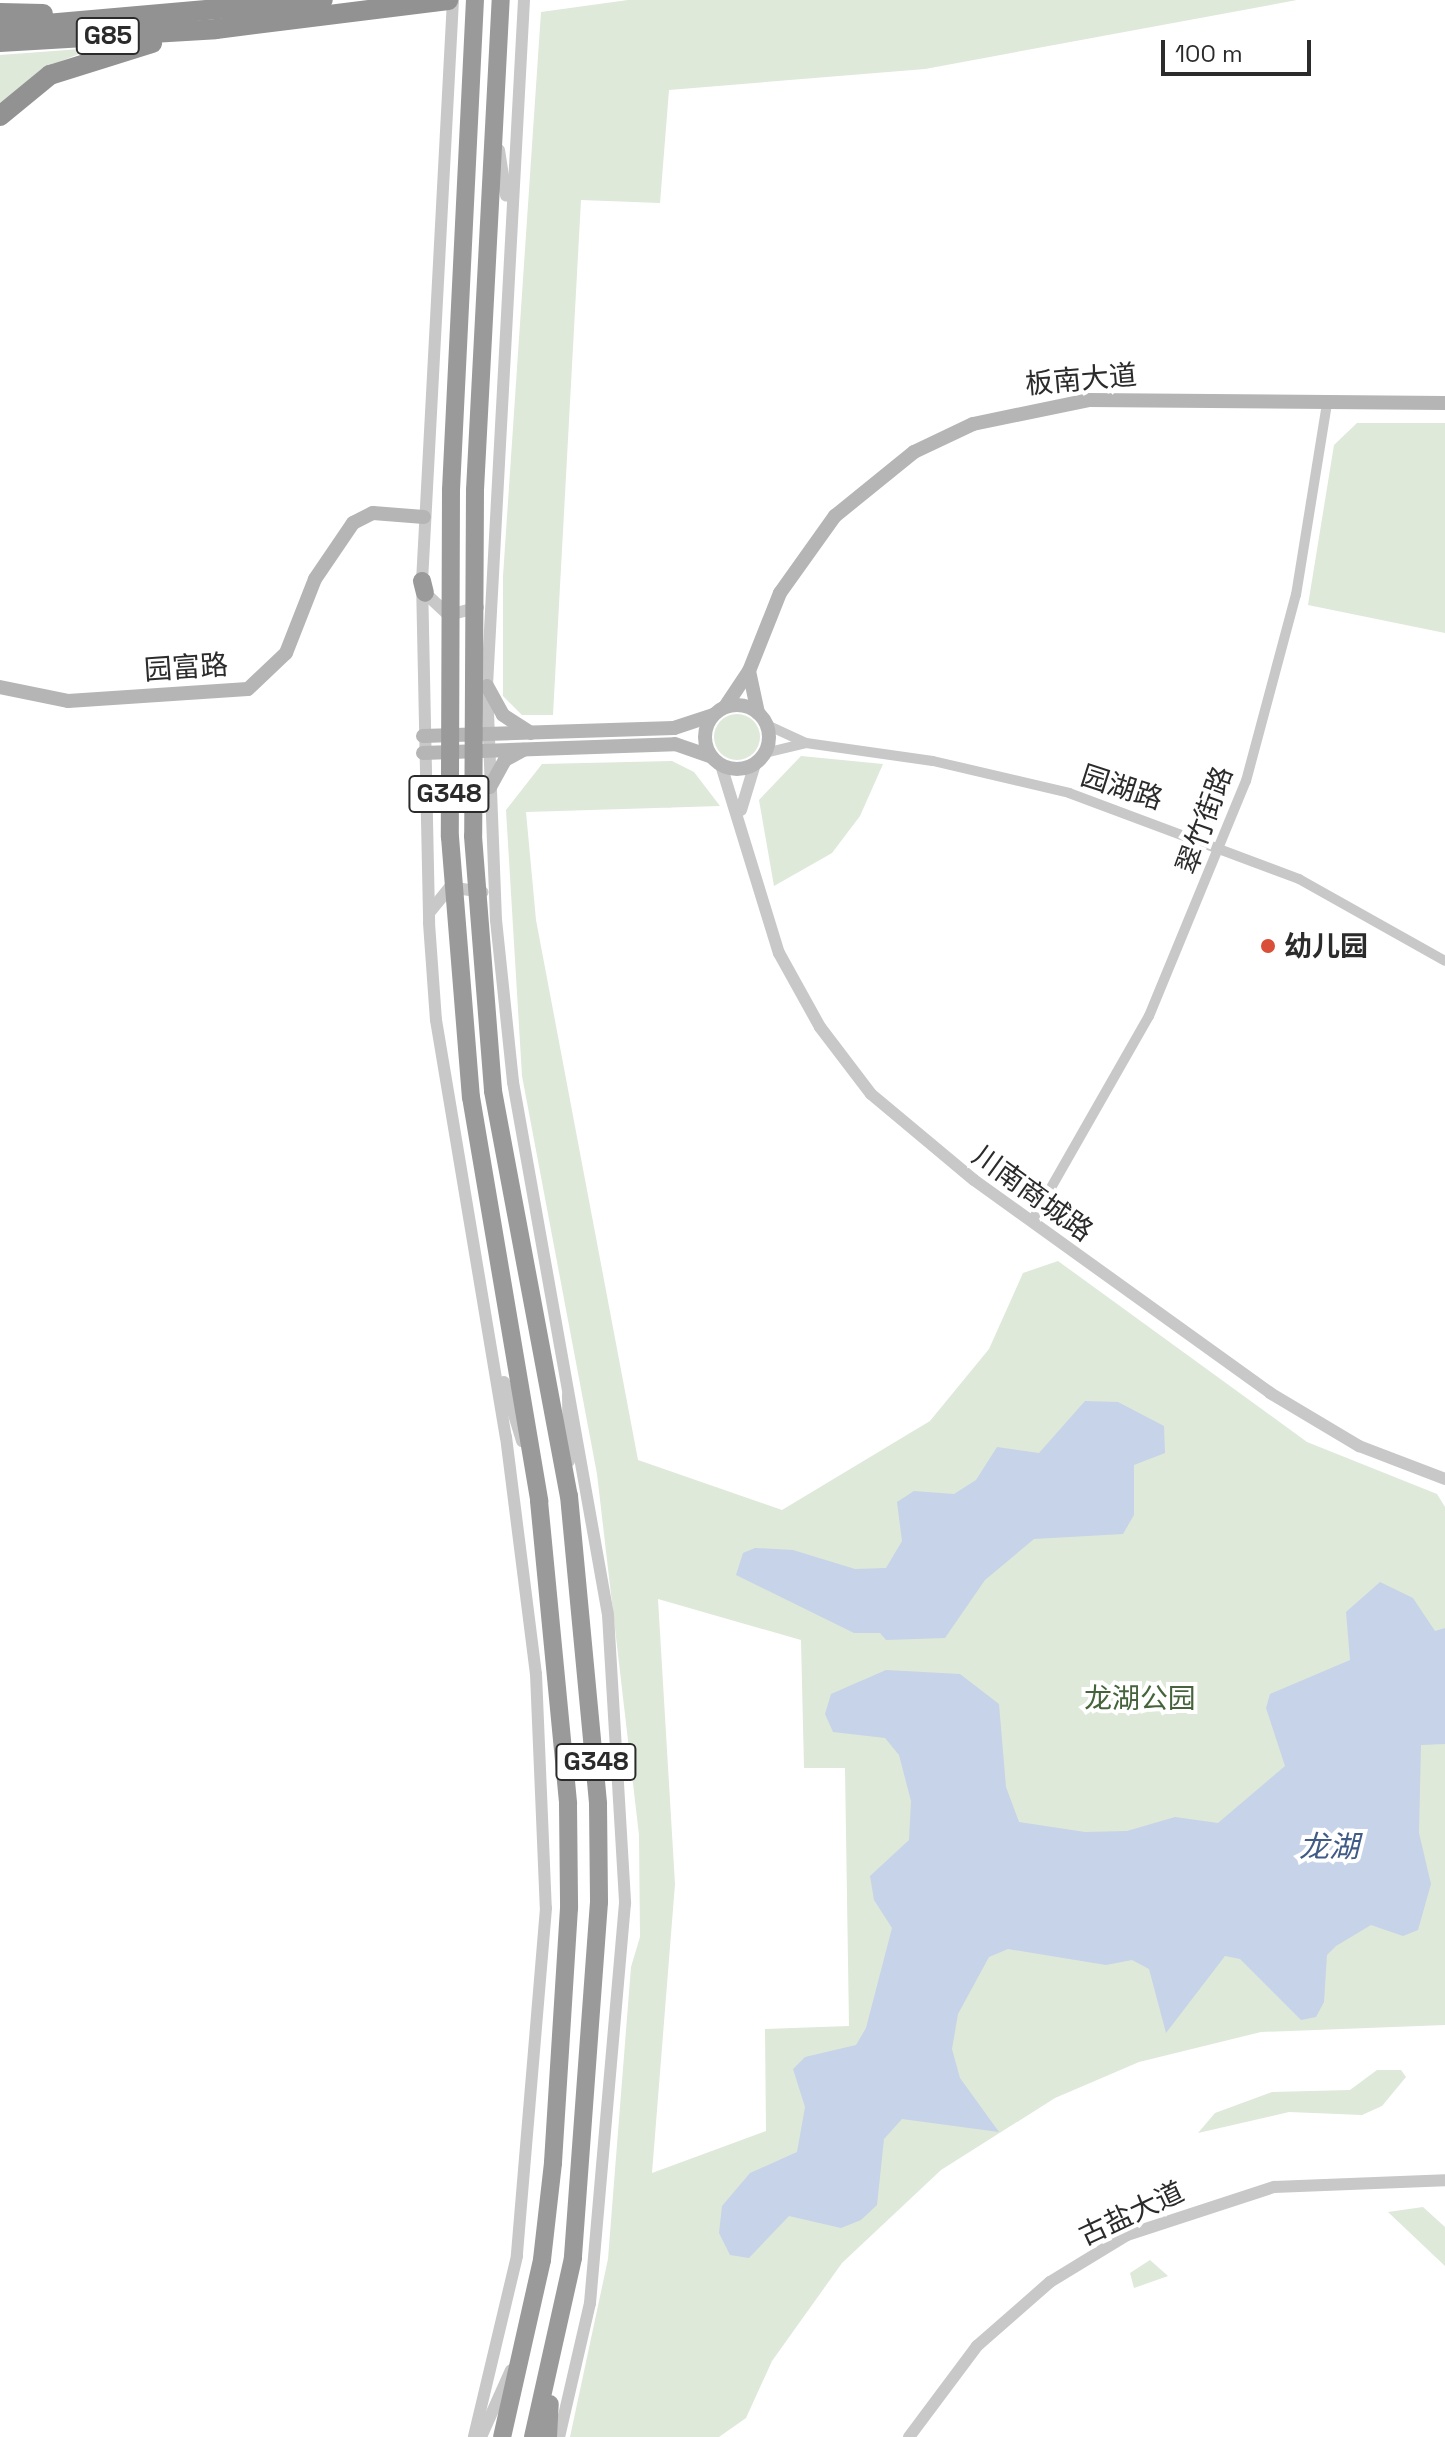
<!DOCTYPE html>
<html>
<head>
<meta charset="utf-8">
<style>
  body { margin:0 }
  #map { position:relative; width:1445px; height:2437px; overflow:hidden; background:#fff; font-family:"Space Grotesk","Noto Sans SC",sans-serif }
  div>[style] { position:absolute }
  .green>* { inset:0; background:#dee9d9 }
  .round { border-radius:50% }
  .water>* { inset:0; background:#c6d3e8 }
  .minor>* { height:10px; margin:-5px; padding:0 5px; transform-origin:5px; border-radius:5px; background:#c8c8c8 }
  .tertiary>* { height:12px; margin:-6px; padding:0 6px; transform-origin:6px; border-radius:6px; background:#c8c8c8 }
  .secondary>* { height:14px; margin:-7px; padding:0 7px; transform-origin:7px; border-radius:7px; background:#b5b5b5 }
  .secondary>.ring { margin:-7px; padding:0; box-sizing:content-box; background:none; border:14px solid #b5b5b5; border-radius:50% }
  .trunk>* { height:18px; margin:-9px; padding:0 9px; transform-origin:9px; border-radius:9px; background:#9a9a9a }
  .motorway>* { height:20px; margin:-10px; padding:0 10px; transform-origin:10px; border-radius:10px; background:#929292 }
  .trunk-bridge>* { height:18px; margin:-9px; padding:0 9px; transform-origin:9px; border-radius:9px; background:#9a9a9a }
  .dots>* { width:22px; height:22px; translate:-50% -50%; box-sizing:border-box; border:4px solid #fff; border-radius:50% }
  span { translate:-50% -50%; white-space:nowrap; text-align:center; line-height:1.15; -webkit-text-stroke:8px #fff; paint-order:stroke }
  .shield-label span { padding:2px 6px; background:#fff; border:2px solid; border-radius:6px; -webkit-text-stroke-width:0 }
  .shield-label { font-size:26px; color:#2b2b2b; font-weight:700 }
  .street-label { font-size:28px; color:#2b2b2b }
  .poi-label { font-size:28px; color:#2b2b2b; font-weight:700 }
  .left { translate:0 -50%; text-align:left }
  .park-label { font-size:28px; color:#46643c }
  .water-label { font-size:30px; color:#405b87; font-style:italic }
  .scale { position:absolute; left:1161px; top:40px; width:150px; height:36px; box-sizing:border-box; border:4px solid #2b2b2b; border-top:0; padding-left:10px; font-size:24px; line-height:28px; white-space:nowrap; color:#2b2b2b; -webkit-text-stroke:6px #fff; paint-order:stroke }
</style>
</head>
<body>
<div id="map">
  <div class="green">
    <div style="clip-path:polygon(628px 0,1297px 0,925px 69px,669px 90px,660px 203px,581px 200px,553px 715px,522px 715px,503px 696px,503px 576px,541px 12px)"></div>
    <div style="clip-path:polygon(94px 48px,44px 68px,0 103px,0 55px)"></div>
    <div style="clip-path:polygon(1357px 423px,1445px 423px,1445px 633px,1308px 605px,1334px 445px)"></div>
    <div class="round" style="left:714px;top:714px;width:46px;height:46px"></div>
    <div style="clip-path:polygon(801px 756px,883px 764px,860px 816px,832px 853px,774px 886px,759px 800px)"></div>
    <div style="clip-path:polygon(evenodd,672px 761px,694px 772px,720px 806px,526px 812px,536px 920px,638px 1460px,782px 1510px,930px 1421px,989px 1349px,1023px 1273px,1058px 1261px,1307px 1442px,1437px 1494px,1445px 1507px,1445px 2025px,1261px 2032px,1139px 2062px,1055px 2098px,941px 2170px,842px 2263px,772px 2361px,746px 2418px,719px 2437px,570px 2437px,608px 2259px,631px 1967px,640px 1937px,639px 1835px,597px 1474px,522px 1076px,506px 810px,542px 764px,672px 761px,658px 1599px,801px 1640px,804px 1768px,845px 1768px,849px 2026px,765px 2029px,766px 2131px,652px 2173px,675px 1884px,658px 1599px)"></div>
    <div style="clip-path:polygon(1377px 2070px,1401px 2070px,1406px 2077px,1382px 2106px,1362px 2115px,1289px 2112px,1198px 2133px,1215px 2113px,1272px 2092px,1350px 2090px)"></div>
    <div style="clip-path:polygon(1423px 2207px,1445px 2227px,1445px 2266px,1388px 2212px)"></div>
    <div style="clip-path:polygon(1150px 2260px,1168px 2276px,1134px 2288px,1130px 2273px)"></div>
  </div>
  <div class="water">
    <div style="clip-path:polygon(1085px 1401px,1118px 1402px,1164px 1426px,1165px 1453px,1134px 1465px,1134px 1515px,1123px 1534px,1034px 1539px,985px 1580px,945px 1638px,886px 1640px,880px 1633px,854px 1633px,736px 1575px,743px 1553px,755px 1548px,793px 1550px,855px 1569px,886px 1568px,902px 1541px,897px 1502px,914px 1491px,954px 1494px,976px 1480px,997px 1447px,1039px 1453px)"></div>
    <div style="clip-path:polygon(1380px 1582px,1413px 1598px,1435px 1631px,1445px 1628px,1445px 1744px,1421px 1745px,1419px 1833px,1431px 1884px,1418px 1930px,1403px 1936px,1371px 1925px,1336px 1946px,1327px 1955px,1324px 2002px,1316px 2017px,1301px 2020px,1240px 1959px,1225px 1956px,1166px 2033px,1149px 1969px,1132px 1960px,1106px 1965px,1008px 1949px,989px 1957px,958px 2014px,952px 2049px,960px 2078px,999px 2132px,902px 2119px,884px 2139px,877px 2205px,861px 2220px,841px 2228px,789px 2216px,749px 2258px,730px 2255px,719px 2233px,722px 2206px,750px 2173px,797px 2152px,805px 2107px,793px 2069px,805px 2057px,856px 2045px,866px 2028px,892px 1928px,874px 1900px,870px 1876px,909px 1840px,911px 1801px,899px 1755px,885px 1738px,833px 1732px,825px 1714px,831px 1694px,886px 1670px,960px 1674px,999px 1704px,1006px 1787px,1019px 1822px,1085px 1832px,1127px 1831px,1175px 1817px,1218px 1823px,1285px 1766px,1266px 1708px,1270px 1694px,1350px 1660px,1346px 1612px)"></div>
  </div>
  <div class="minor">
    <div style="left:806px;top:743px;width:128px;rotate:8.1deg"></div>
    <div style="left:933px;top:761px;width:140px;rotate:13.2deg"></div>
    <div style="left:1069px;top:793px;width:246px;rotate:20.5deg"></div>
    <div style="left:1299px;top:879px;width:167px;rotate:29.3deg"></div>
    <div style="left:765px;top:753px;width:42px;rotate:-13.7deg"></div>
    <div style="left:806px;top:743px;width:43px;rotate:-155.2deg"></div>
    <div style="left:1032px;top:1221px;width:236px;rotate:-60.3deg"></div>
    <div style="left:1149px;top:1016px;width:254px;rotate:-67.6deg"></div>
    <div style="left:1246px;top:781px;width:193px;rotate:-75deg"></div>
    <div style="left:1296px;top:595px;width:194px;rotate:-80.8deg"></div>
  </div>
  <div class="tertiary">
    <div style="left:453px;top:0;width:582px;rotate:93.05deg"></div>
    <div style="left:422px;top:581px;width:342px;rotate:88.8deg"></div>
    <div style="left:429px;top:923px;width:97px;rotate:85.9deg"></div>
    <div style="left:436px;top:1020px;width:423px;rotate:80.5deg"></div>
    <div style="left:506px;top:1437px;width:239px;rotate:82.8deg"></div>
    <div style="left:536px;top:1674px;width:234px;rotate:87.6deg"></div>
    <div style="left:546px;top:1908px;width:349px;rotate:94.8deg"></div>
    <div style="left:517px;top:2256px;width:186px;rotate:103.4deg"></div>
    <div style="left:524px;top:0;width:687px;rotate:93.09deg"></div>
    <div style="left:487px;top:686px;width:234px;rotate:87.8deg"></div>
    <div style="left:496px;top:920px;width:163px;rotate:84deg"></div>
    <div style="left:513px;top:1082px;width:541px;rotate:79.89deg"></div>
    <div style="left:608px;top:1615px;width:289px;rotate:86.6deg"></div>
    <div style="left:625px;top:1903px;width:402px;rotate:95deg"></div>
    <div style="left:590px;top:2303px;width:138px;rotate:103deg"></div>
    <div style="left:499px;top:150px;width:46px;rotate:81.2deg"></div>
    <div style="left:425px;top:593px;width:33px;rotate:43deg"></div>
    <div style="left:449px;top:615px;width:30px;rotate:-15deg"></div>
    <div style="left:721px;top:765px;width:197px;rotate:72.9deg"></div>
    <div style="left:779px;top:953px;width:85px;rotate:61deg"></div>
    <div style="left:820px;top:1027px;width:84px;rotate:52.7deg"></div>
    <div style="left:871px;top:1094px;width:134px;rotate:39.9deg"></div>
    <div style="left:974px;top:1180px;width:365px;rotate:35.7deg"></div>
    <div style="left:1270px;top:1393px;width:104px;rotate:30.8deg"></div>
    <div style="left:1359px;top:1446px;width:92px;rotate:21deg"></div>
    <div style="left:741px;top:810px;width:48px;rotate:-73.1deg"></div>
    <div style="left:429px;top:913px;width:33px;rotate:-51deg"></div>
    <div style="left:450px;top:887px;width:33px;rotate:9deg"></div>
    <div style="left:504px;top:1382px;width:62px;rotate:73deg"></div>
    <div style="left:568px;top:1395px;width:66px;rotate:89.1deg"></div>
    <div style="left:481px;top:2437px;width:73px;rotate:-65.9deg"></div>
    <div style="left:909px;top:2437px;width:114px;rotate:-53.2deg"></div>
    <div style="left:977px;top:2346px;width:97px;rotate:-41.2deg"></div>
    <div style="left:1050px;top:2282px;width:90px;rotate:-31.4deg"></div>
    <div style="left:1127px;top:2235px;width:155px;rotate:-18.1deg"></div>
    <div style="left:1274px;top:2187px;width:171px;rotate:-2.3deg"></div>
  </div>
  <div class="secondary">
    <div style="left:749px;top:671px;width:84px;rotate:-68.3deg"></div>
    <div style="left:780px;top:593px;width:95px;rotate:-54.5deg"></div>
    <div style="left:835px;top:516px;width:102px;rotate:-39deg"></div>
    <div style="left:914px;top:452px;width:65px;rotate:-25.4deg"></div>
    <div style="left:973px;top:424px;width:118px;rotate:-11.7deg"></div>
    <div style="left:1089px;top:400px;width:356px;rotate:0.5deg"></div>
    <div style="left:487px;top:686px;width:33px;rotate:61deg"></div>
    <div style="left:503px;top:715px;width:33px;rotate:33deg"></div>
    <div style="left:0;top:687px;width:69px;rotate:11.6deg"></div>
    <div style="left:68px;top:701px;width:180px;rotate:-3.8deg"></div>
    <div style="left:248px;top:689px;width:52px;rotate:-43.5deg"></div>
    <div style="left:286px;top:653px;width:79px;rotate:-68.6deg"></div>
    <div style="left:315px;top:579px;width:68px;rotate:-55.8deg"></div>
    <div style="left:353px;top:523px;width:22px;rotate:-27deg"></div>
    <div style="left:373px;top:513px;width:51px;rotate:4.5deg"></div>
    <div class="ring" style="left:705px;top:705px;width:50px;height:50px"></div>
    <div style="left:725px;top:707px;width:43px;rotate:-56.3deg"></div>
    <div style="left:749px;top:671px;width:43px;rotate:77.9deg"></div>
    <div style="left:423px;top:736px;width:251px;rotate:-1.8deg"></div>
    <div style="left:674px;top:728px;width:41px;rotate:-18.4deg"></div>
    <div style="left:423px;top:753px;width:252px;rotate:-2deg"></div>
    <div style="left:675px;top:744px;width:37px;rotate:19deg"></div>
    <div style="left:490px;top:787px;width:31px;rotate:-61deg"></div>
    <div style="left:505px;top:760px;width:21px;rotate:-29deg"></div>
  </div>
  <div class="trunk">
    <div style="left:451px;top:490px;width:491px;rotate:-87.2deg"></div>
    <div style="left:475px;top:490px;width:491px;rotate:-87deg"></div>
    <div style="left:422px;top:581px;width:12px;rotate:76deg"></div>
    <div style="left:493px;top:1091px;width:412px;rotate:79.4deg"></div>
    <div style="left:569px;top:1496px;width:309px;rotate:84.6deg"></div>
    <div style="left:598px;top:1804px;width:98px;rotate:89.4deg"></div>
    <div style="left:599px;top:1902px;width:357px;rotate:94.2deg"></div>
    <div style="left:573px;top:2258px;width:183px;rotate:102.6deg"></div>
    <div style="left:471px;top:1097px;width:410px;rotate:80.4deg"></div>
    <div style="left:539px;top:1501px;width:304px;rotate:84.5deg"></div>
    <div style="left:568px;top:1804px;width:104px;rotate:89.4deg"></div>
    <div style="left:569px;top:1908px;width:256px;rotate:93.6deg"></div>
    <div style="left:553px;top:2163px;width:98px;rotate:96.5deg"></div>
    <div style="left:542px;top:2260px;width:181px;rotate:102.7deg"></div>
    <div style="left:548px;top:2437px;width:33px;rotate:-87deg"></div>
  </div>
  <div class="motorway">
    <div style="left:0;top:13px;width:43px;rotate:1.3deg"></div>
    <div style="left:0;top:28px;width:324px;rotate:-5deg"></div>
    <div style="left:0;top:42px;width:216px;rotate:-3.4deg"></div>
    <div style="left:216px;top:29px;width:234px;rotate:-7.1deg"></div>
    <div style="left:0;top:116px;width:65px;rotate:-39.4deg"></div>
    <div style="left:50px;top:75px;width:107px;rotate:-17.4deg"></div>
  </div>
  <div class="trunk-bridge">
    <div style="left:451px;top:490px;width:347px;rotate:90.2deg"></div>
    <div style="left:450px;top:837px;width:261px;rotate:85.4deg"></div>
    <div style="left:475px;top:490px;width:346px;rotate:90.3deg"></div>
    <div style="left:473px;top:836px;width:256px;rotate:85.5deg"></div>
  </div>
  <div class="dots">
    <div style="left:1268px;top:946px;background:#d94f37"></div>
  </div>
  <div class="shield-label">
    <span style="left:108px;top:36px">G85</span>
    <span style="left:449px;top:794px">G348</span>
    <span style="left:596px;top:1762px">G348</span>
  </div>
  <div class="street-label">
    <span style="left:1081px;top:379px;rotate:-5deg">板南大道</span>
    <span style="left:186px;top:667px;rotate:-4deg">园富路</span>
    <span style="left:1122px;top:787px;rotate:18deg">园湖路</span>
    <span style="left:1204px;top:820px;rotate:-70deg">翠竹街路</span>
    <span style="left:1033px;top:1193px;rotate:36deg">川南商城路</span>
    <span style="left:1131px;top:2213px;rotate:-25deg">古盐大道</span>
  </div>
  <div class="poi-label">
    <span class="left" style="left:1284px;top:946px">幼儿园</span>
  </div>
  <div class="park-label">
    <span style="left:1140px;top:1698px">龙湖公园</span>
  </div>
  <div class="water-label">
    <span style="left:1329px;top:1847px">龙湖</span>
  </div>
  <div class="scale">100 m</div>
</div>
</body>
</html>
